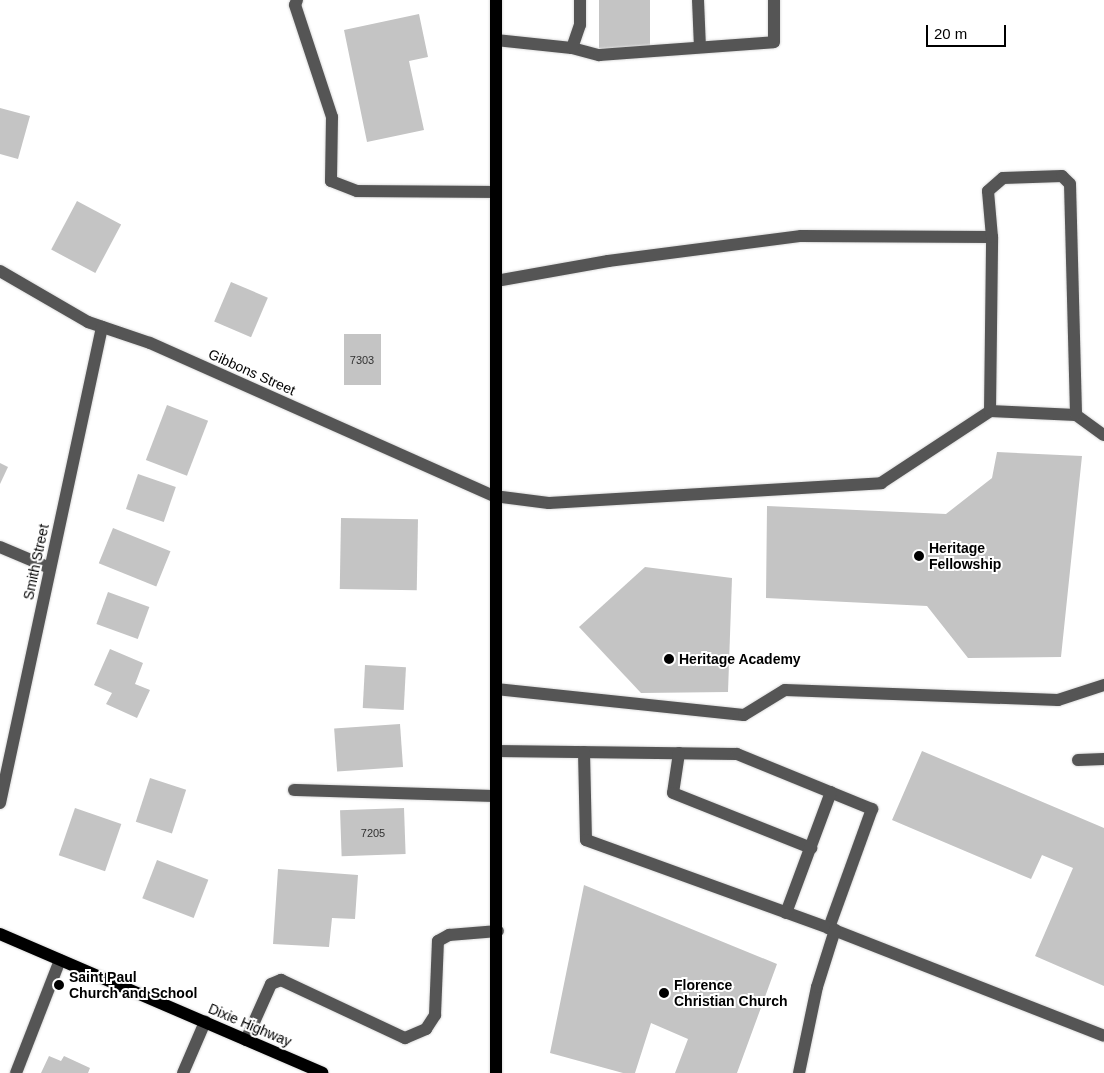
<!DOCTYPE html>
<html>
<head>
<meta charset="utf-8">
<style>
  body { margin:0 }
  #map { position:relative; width:1104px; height:1073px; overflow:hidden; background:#fff; font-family:Arial,sans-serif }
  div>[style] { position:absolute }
  .building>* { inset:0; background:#c4c4c4; transform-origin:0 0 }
  .roads { filter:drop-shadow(0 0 1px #dbdbdb) drop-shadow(0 0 1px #dbdbdb) }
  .minor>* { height:12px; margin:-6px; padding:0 6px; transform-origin:6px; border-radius:6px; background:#555 }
  .major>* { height:12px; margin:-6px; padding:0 6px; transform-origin:6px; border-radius:6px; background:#000 }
  .dots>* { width:14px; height:14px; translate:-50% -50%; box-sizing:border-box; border:2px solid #fff; border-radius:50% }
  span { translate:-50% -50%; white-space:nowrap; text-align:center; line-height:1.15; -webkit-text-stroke:4px #fff; paint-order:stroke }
  .number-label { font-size:11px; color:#313131 }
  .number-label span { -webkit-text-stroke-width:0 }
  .street-label { font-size:14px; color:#000 }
  .poi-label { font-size:14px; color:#000; font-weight:700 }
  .left { translate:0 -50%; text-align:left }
  .scale { position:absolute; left:926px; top:25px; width:80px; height:22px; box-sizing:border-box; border:2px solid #000; border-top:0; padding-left:6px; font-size:15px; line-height:18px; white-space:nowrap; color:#000; -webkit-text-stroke:4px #fff; paint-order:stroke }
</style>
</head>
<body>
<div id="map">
  <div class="building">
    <div style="left:599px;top:0;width:51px;height:48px"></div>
    <div style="clip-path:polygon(419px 14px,428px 57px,409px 61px,424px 130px,367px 142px,344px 30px)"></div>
    <div style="clip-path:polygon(0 108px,30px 116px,18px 159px,0 154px)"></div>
    <div style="left:77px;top:201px;width:50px;height:55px;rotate:28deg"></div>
    <div style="left:231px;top:282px;width:40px;height:43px;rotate:23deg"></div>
    <div style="left:344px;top:334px;width:37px;height:51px"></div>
    <div style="left:167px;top:405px;width:44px;height:59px;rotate:21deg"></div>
    <div style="clip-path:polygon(997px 452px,1082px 456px,1061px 657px,968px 658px,927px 606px,766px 598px,767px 506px,946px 514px,992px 478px)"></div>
    <div style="clip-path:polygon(0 463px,8px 467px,0 484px)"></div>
    <div style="left:138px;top:474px;width:40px;height:37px;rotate:19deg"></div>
    <div style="left:341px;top:518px;width:77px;height:71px;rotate:1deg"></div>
    <div style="left:113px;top:528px;width:62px;height:38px;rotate:22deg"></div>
    <div style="clip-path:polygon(645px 567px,732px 578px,728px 692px,641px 693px,579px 627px)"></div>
    <div style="left:108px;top:592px;width:44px;height:34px;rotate:20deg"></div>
    <div style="clip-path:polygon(110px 649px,143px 663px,135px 684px,150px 690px,137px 718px,106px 704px,112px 693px,94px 685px)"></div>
    <div style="left:365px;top:665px;width:41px;height:43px;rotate:3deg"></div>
    <div style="left:400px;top:724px;width:43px;height:66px;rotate:86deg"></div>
    <div style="clip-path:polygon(922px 751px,1104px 828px,1104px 986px,1035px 956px,1073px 868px,1042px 855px,1031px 879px,892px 820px)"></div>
    <div style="left:150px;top:778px;width:38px;height:46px;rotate:18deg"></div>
    <div style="left:75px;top:808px;width:49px;height:50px;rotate:19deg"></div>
    <div style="left:404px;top:808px;width:46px;height:64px;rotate:88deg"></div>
    <div style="left:157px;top:860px;width:55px;height:41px;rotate:21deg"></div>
    <div style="clip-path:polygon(278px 869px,358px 875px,355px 919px,332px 918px,329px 947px,273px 944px)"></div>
    <div style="clip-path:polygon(584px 885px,777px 964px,737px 1073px,675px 1073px,688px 1039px,651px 1023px,635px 1073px,623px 1073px,550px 1053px)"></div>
    <div style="clip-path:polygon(49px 1056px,61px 1061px,64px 1056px,90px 1068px,88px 1073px,41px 1073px)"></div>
  </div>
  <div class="roads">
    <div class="minor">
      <div style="left:297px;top:0;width:5px;rotate:112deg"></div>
      <div style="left:295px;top:5px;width:118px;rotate:71.7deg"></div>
      <div style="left:332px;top:117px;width:64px;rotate:90.9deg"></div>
      <div style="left:331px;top:181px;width:28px;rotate:21deg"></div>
      <div style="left:357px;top:191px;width:138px;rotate:0.4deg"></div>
      <div style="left:698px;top:0;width:47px;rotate:87.6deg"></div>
      <div style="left:496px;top:40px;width:76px;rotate:6deg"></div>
      <div style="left:572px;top:48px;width:28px;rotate:15deg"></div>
      <div style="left:599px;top:55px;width:175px;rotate:-4.2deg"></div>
      <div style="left:774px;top:42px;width:42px;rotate:-90deg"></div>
      <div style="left:572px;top:48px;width:24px;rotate:-71deg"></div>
      <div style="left:580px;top:25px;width:25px;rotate:-90deg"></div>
      <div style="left:0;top:271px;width:102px;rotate:30.1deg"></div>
      <div style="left:88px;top:322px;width:65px;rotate:18.7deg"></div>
      <div style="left:150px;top:343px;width:376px;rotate:24deg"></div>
      <div style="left:494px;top:496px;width:55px;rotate:7.3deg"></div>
      <div style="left:549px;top:503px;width:333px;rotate:-3.4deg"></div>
      <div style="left:881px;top:483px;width:131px;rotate:-33.4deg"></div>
      <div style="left:990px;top:411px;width:86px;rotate:2.7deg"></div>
      <div style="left:1076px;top:415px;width:34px;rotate:36deg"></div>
      <div style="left:496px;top:281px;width:114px;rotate:-10.1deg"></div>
      <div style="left:608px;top:261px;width:195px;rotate:-7.4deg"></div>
      <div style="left:801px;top:236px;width:191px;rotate:0.3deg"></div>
      <div style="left:990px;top:411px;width:174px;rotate:-89.3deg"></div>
      <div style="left:992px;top:237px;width:46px;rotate:-95deg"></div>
      <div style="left:988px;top:191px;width:20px;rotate:-41deg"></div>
      <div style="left:1003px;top:178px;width:59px;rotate:-1.9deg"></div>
      <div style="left:1062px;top:176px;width:11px;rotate:45deg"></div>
      <div style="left:1070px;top:184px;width:231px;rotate:88.5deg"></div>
      <div style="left:0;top:547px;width:54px;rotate:22.8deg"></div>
      <div style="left:496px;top:689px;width:249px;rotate:6deg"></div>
      <div style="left:744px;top:715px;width:48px;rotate:-31.4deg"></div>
      <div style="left:785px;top:690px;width:273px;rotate:2.1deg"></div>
      <div style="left:1058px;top:700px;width:48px;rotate:-18.1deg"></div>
      <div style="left:496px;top:751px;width:241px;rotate:0.7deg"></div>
      <div style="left:737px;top:754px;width:146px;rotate:22.2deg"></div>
      <div style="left:872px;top:809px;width:127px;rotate:109.9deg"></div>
      <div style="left:829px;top:928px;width:295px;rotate:21.4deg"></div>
      <div style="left:584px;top:752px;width:88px;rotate:88.7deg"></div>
      <div style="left:586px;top:840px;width:258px;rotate:19.9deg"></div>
      <div style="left:679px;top:753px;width:40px;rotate:98.5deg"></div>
      <div style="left:673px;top:793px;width:149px;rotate:21.7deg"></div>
      <div style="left:1078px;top:760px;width:26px;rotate:-2deg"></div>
      <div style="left:294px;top:790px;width:202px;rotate:1.7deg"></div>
      <div style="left:0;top:803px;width:487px;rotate:-77.9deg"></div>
      <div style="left:786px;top:913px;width:129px;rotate:-69.6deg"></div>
      <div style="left:246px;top:1040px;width:61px;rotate:-65.9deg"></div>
      <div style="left:271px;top:984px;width:11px;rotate:-22deg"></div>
      <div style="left:281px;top:980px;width:137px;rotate:25.1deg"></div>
      <div style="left:405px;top:1038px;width:23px;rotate:-23deg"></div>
      <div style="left:426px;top:1029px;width:17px;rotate:-57deg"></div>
      <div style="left:435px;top:1015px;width:74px;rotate:-87.7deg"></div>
      <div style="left:438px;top:941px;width:13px;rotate:-29deg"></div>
      <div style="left:449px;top:935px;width:49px;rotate:-4.7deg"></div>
      <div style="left:16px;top:1073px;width:121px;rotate:-68.7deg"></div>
      <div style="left:183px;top:1073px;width:56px;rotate:-66.7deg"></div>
      <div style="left:799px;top:1073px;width:88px;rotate:-78.2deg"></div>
      <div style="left:817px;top:987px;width:60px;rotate:-72.5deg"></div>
    </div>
    <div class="major">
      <div style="left:496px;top:0;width:1073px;rotate:90deg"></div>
      <div style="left:0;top:934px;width:351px;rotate:23.3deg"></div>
    </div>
  </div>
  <div class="dots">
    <div style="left:919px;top:556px;background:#000"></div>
    <div style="left:669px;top:659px;background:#000"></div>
    <div style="left:59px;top:985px;background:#000"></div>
    <div style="left:664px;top:993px;background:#000"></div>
  </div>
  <div class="number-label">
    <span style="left:362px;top:360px">7303</span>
    <span style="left:373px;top:833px">7205</span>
  </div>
  <div class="street-label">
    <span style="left:252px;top:372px;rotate:24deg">Gibbons Street</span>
    <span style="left:36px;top:562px;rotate:-78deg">Smith Street</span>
    <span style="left:250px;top:1025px;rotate:23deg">Dixie Highway</span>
  </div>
  <div class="poi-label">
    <span class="left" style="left:929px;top:556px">Heritage<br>Fellowship</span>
    <span class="left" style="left:679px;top:659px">Heritage Academy</span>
    <span class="left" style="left:69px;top:985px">Saint Paul<br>Church and School</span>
    <span class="left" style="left:674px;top:993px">Florence<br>Christian Church</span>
  </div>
  <div class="scale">20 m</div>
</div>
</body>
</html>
